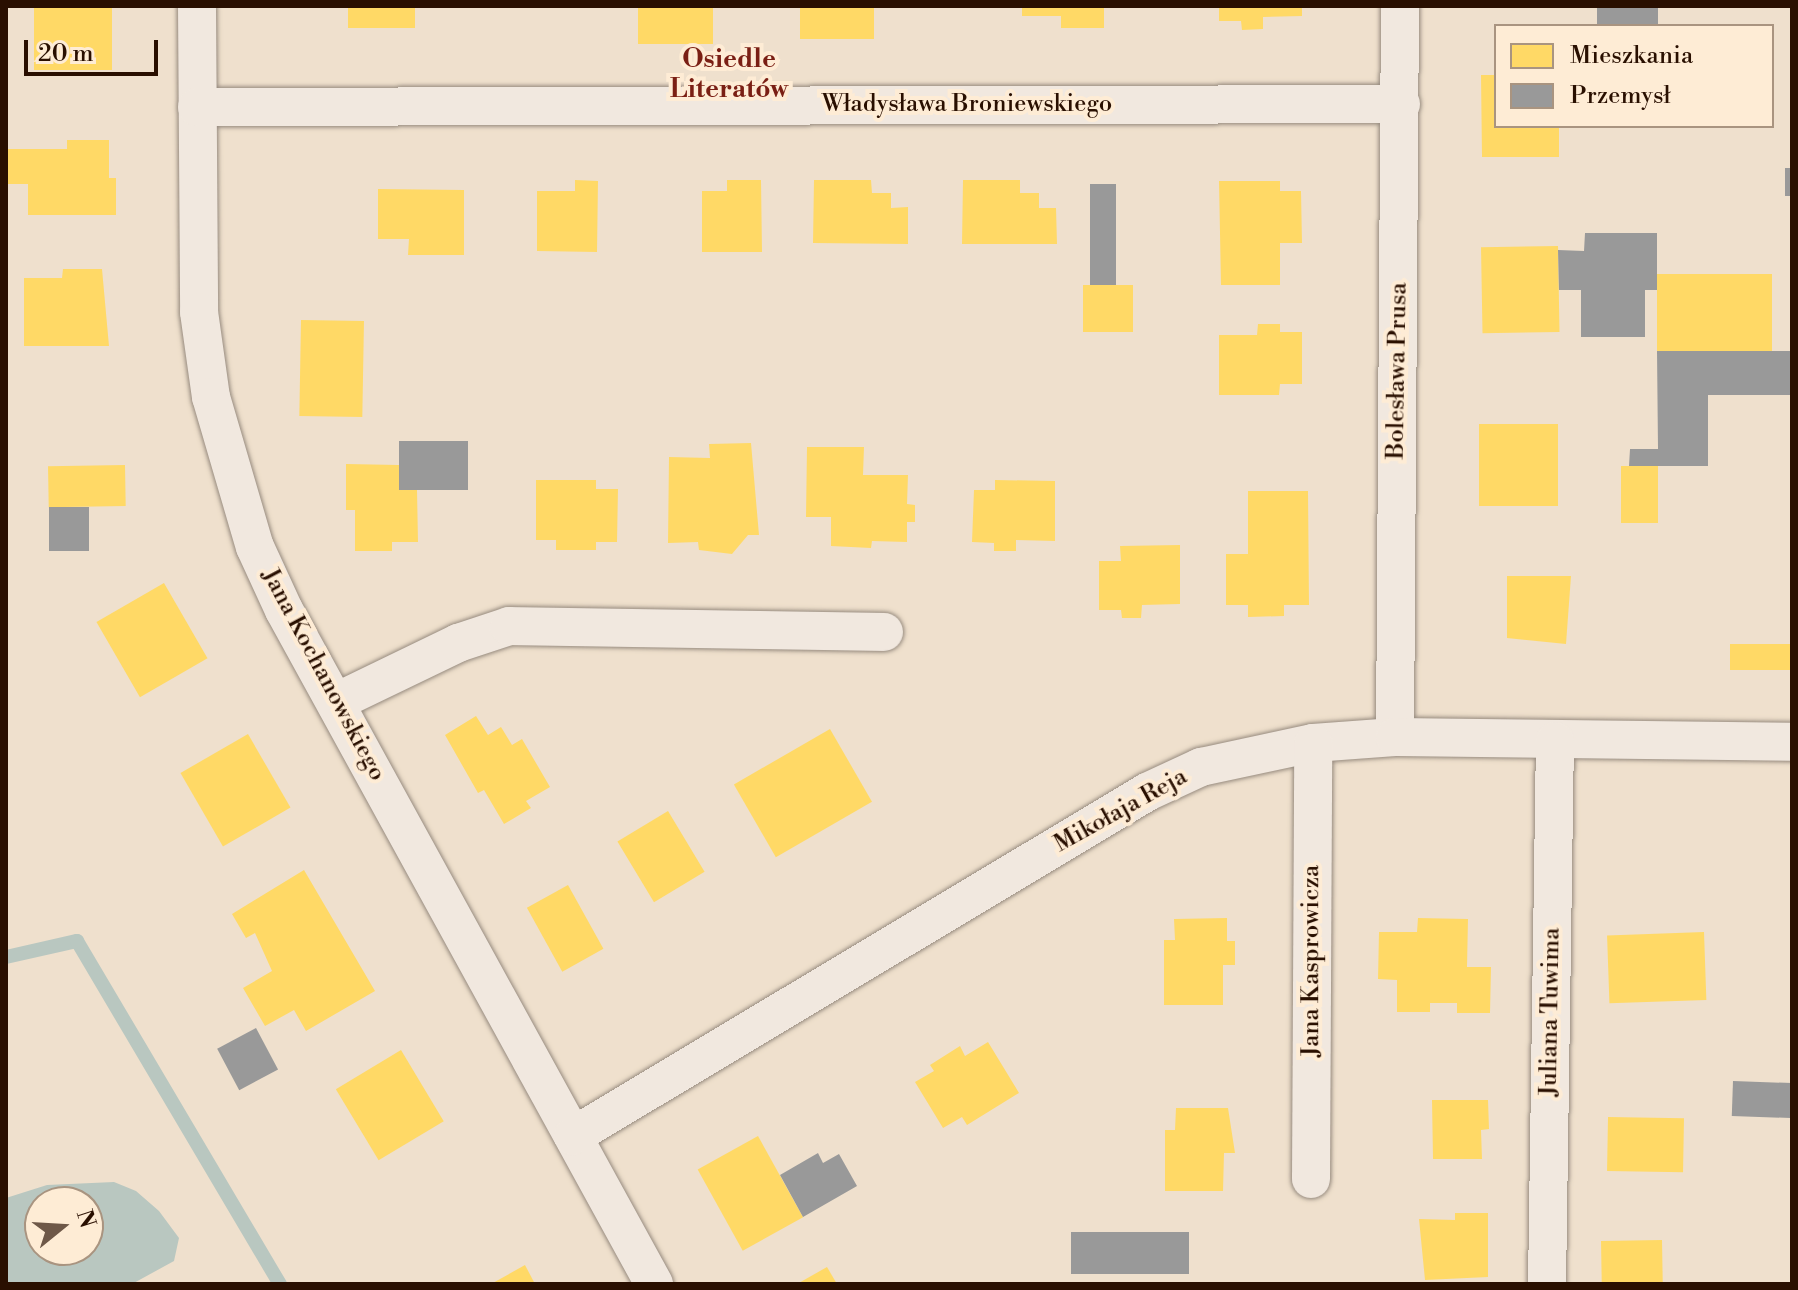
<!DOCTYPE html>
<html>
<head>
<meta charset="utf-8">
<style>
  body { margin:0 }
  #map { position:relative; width:1798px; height:1290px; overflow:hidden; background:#efe0cd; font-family:"Libre Bodoni",serif }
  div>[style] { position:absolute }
  .water>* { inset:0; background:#b9c7c0 }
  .homes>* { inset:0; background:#ffd966; transform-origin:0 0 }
  .industry>* { inset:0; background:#999; transform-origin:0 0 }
  .stream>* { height:14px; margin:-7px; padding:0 7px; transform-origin:7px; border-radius:7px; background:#b9c7c0 }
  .roads { filter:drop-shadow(0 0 2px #978b7f) drop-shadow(0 0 2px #978b7f) }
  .minor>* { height:38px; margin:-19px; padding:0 19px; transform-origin:19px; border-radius:19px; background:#f1e8df }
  span { translate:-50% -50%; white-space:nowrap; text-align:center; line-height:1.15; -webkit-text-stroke:8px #feecd5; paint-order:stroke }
  .street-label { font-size:24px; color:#290f00 }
  .neighbourhood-label { font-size:26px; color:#7a1f14; font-weight:700 }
  .frame { position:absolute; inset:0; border:8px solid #290f00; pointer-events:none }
  .legend { position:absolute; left:1494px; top:24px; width:280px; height:104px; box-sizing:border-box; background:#feecd5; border:2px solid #a99480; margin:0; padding:10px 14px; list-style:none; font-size:24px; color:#290f00 }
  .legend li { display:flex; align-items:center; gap:16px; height:40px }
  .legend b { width:40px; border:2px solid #a99480 }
  .north { position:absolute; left:24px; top:1186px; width:80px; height:80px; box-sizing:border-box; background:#feecd5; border:2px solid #a99480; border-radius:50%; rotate:72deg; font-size:22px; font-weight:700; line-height:32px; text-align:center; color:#290f00 }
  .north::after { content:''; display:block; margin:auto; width:28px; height:36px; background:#6e5848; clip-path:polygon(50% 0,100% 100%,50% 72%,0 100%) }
  .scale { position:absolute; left:24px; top:40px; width:134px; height:36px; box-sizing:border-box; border:4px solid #290f00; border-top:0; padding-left:10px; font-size:24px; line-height:28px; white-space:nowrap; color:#290f00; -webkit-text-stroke:6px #feecd5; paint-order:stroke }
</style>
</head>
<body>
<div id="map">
  <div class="water">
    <div style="clip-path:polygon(evenodd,114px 1182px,136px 1191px,159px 1211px,179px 1238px,174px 1261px,132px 1284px,6px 1284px,6px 1198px,47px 1185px,114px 1182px,40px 1202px,88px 1202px,88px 1250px,40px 1250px,40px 1202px)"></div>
  </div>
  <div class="homes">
    <div style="left:34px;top:6px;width:78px;height:64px"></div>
    <div style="left:348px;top:6px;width:67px;height:22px"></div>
    <div style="left:638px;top:6px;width:75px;height:38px"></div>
    <div style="left:800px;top:6px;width:74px;height:33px"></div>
    <div style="clip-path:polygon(1022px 6px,1104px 6px,1104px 28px,1061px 28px,1061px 16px,1022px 16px)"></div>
    <div style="clip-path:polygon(1219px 6px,1302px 6px,1302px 16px,1263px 17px,1263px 29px,1242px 30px,1241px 21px,1219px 21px)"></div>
    <div style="clip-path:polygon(1481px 75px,1496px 75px,1496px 126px,1559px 126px,1559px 157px,1482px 157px)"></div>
    <div style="clip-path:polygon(67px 140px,109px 140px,109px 178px,116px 178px,116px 215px,28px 215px,28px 184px,6px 184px,6px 149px,67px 149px)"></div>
    <div style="clip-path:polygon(575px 180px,598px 181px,597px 252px,537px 251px,537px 191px,575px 191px)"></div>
    <div style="clip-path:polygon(727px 180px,761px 180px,762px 252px,702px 252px,702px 191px,727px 191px)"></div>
    <div style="clip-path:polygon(814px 180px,871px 180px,872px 193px,891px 193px,891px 208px,908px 207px,908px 244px,813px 243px)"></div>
    <div style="clip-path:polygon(963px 180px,1020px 180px,1020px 193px,1039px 193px,1039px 208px,1056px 208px,1057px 244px,962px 244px)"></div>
    <div style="clip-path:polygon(1219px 181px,1280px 181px,1280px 191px,1301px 191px,1302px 243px,1280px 243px,1280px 285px,1221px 285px)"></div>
    <div style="clip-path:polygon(378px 189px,464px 190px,464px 255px,408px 255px,409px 239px,378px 239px)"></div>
    <div style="left:1558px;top:246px;width:86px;height:77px;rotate:89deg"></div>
    <div style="clip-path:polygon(63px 269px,102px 269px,109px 346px,24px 346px,24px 278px,62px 278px)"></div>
    <div style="left:1657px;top:274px;width:115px;height:77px"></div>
    <div style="left:1083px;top:285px;width:50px;height:47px"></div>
    <div style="left:301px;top:320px;width:63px;height:96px;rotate:1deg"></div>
    <div style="clip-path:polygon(1258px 324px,1280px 324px,1280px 332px,1302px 332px,1302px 384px,1280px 384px,1279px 395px,1219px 395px,1219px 335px,1257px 335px)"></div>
    <div style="left:1479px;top:424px;width:79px;height:82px"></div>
    <div style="clip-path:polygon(751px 443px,759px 535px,748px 535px,732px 554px,699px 550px,698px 542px,668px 543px,669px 457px,710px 458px,709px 444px)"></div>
    <div style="clip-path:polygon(807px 447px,864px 447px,863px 475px,908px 475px,907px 504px,915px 505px,915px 522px,907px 522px,907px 542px,872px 541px,871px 548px,831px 546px,831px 517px,806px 517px)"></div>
    <div style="clip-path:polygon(346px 464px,399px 465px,399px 490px,417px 490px,418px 542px,392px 542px,392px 551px,355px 551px,355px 510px,346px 510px)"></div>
    <div style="left:125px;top:465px;width:41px;height:77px;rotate:89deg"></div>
    <div style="left:1621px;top:466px;width:37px;height:57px"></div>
    <div style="clip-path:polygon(536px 480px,596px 480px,596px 489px,618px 489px,617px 542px,596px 542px,596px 550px,556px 550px,556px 540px,536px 540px)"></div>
    <div style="clip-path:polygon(995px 480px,1055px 481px,1055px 541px,1016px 540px,1016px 551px,994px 551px,994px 543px,972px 542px,974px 490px,995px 490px)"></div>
    <div style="clip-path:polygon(1248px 491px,1308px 491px,1309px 605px,1284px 605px,1284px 616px,1248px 617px,1248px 605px,1226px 605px,1226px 554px,1248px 554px)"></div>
    <div style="clip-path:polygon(1180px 545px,1180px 604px,1142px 605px,1141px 618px,1122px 618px,1121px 610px,1099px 610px,1099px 561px,1121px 561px,1120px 546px)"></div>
    <div style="clip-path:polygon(1507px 576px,1571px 576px,1566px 644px,1507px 638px)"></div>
    <div style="left:164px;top:583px;width:87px;height:78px;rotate:60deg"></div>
    <div style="left:1730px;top:644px;width:62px;height:26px"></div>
    <div style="clip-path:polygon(476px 716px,488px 735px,501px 727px,512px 745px,522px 739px,550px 787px,526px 801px,531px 808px,504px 824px,484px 790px,478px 793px,445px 735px)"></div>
    <div style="left:830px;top:729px;width:84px;height:111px;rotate:60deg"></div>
    <div style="left:248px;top:734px;width:85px;height:78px;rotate:60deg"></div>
    <div style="left:668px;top:811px;width:71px;height:59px;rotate:59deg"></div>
    <div style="clip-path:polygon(304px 870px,375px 991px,306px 1031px,294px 1010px,265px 1026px,243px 988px,272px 971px,255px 933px,246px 938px,232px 914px)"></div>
    <div style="left:568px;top:885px;width:73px;height:47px;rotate:61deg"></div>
    <div style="clip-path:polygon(1227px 918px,1227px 941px,1235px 941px,1235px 965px,1223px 965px,1223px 1005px,1164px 1005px,1164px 940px,1175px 940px,1174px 919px)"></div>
    <div style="clip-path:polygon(1418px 918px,1468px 919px,1467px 967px,1491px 967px,1490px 1013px,1457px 1013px,1457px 1003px,1430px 1003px,1430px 1012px,1397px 1012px,1397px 980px,1378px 979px,1379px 932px,1417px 932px)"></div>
    <div style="left:1704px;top:932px;width:68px;height:97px;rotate:88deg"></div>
    <div style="clip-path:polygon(988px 1042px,1019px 1093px,967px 1125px,962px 1117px,943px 1128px,915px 1082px,934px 1071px,930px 1065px,960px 1046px,965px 1056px)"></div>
    <div style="left:401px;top:1050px;width:83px;height:76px;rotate:59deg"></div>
    <div style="clip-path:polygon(1432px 1100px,1488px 1100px,1489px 1129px,1481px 1130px,1482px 1159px,1433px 1159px)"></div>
    <div style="clip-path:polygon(1176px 1108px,1228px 1108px,1235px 1153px,1224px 1153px,1223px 1191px,1165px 1191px,1165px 1130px,1175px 1130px)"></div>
    <div style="left:1608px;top:1117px;width:76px;height:54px;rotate:1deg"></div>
    <div style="left:758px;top:1136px;width:93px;height:69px;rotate:61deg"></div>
    <div style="clip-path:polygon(1455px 1213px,1488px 1213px,1488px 1277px,1425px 1280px,1419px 1219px,1455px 1220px)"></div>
    <div style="left:1662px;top:1240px;width:44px;height:61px;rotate:89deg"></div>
    <div style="clip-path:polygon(525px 1265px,535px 1284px,491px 1284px)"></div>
    <div style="clip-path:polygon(827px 1267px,837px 1284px,797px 1284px)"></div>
  </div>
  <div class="industry">
    <div style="left:1597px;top:6px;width:61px;height:20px"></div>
    <div style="left:1785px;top:168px;width:7px;height:28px"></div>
    <div style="left:1090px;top:184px;width:26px;height:101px"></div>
    <div style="clip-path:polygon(1585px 233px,1657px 233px,1657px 290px,1645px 290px,1645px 337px,1581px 337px,1581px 290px,1559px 290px,1558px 250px,1584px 251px)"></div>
    <div style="clip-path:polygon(1657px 351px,1792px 351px,1792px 395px,1708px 395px,1708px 466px,1629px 466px,1630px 449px,1658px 449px)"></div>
    <div style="left:399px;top:441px;width:69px;height:49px"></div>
    <div style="left:49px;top:507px;width:40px;height:44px"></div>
    <div style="left:256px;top:1028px;width:47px;height:44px;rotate:62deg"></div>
    <div style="left:1733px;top:1081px;width:59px;height:35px;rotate:2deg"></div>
    <div style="clip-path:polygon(818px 1153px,823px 1163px,839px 1154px,857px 1186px,803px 1217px,780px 1175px)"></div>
    <div style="left:1071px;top:1232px;width:118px;height:42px"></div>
  </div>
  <div class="stream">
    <div style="left:6px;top:957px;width:73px;rotate:-12.7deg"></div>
    <div style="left:77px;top:941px;width:399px;rotate:59.4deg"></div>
  </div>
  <div class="roads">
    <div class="minor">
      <div style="left:197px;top:6px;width:306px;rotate:89.6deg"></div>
      <div style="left:199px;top:312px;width:86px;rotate:82deg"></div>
      <div style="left:211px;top:397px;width:156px;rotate:73.7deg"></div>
      <div style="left:255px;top:547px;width:69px;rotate:65.3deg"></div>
      <div style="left:284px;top:610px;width:769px;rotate:61.23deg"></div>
      <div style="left:197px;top:107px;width:1204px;rotate:-0.14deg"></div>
      <div style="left:336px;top:702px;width:136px;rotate:-25.8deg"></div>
      <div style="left:458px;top:643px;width:54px;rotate:-18.4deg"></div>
      <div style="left:509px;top:626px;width:375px;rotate:0.9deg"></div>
      <div style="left:1395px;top:737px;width:731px;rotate:-89.61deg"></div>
      <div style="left:573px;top:1136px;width:669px;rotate:-30.93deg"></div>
      <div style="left:1147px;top:792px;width:60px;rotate:-24.8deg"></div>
      <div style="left:1201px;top:767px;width:115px;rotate:-12.1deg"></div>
      <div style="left:1313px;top:743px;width:82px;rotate:-4.2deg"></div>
      <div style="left:1395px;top:737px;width:397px;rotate:0.7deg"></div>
      <div style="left:1311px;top:1179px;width:436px;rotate:-89.7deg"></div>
      <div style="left:1547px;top:1284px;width:543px;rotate:-89.16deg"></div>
    </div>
  </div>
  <div class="street-label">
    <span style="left:967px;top:105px">Władysława Broniewskiego</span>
    <span style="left:1398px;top:371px;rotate:-89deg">Bolesława Prusa</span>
    <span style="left:323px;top:675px;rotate:62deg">Jana Kochanowskiego</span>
    <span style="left:1121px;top:811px;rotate:-29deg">Mikołaja Reja</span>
    <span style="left:1312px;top:961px;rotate:-90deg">Jana Kasprowicza</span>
    <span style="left:1551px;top:1012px;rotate:-89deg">Juliana Tuwima</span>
  </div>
  <div class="neighbourhood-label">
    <span style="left:729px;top:75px">Osiedle<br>Literatów</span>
  </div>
  <div class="frame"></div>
  <ul class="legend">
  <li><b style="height:22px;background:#ffd966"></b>Mieszkania</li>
  <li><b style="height:22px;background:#999"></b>Przemysł</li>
  </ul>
  <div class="north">N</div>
  <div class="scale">20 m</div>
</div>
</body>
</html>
